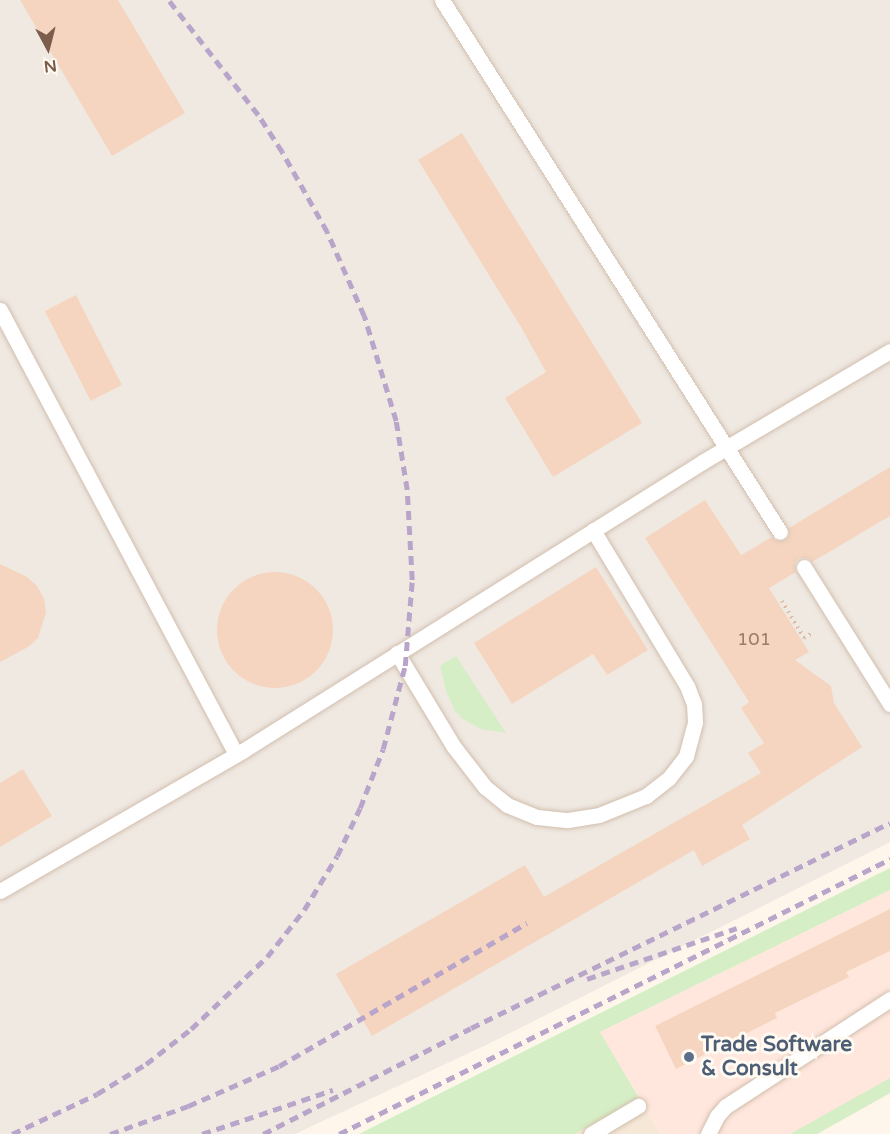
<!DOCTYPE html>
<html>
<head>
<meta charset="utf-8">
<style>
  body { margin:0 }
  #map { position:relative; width:890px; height:1134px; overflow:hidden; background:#fef6ea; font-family:"Varela Round",sans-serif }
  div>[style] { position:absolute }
  .residential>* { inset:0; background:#f6e8d7 }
  .commercial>* { inset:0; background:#ffe7dd }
  .industrial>* { inset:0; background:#efe9e2 }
  .green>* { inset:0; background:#d6eec6 }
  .building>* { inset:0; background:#f5d5bf; transform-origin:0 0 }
  .round { border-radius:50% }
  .path>* { height:4px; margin-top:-2px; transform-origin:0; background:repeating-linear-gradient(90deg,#dcb8a1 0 1.5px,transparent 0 6px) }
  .roads { filter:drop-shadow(0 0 2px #d2bead) drop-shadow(0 0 2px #d2bead) }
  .service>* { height:15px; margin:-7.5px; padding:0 7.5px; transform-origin:7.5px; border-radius:7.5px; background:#fff }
  .rail>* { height:4.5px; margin-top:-2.25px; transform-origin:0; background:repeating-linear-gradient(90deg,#b9a5ca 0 9px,transparent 0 15px) }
  .dots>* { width:16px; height:16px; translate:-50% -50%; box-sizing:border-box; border:3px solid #fffaf2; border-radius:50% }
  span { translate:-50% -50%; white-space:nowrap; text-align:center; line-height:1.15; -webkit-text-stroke:6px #fffaf2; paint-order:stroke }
  .number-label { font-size:18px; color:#9a7a67 }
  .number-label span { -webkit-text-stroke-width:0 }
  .service-label { font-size:21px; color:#4e5e75; font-weight:700 }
  .left { translate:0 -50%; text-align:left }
  .north { position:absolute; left:18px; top:18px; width:60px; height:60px; -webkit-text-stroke:4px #fffaf2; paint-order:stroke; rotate:173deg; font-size:16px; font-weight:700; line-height:24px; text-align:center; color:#7c5c4a }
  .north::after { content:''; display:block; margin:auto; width:21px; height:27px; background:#7c5c4a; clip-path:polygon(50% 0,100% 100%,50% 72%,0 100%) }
</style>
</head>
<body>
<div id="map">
  <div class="residential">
    <div style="clip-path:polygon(639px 1098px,660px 1134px,575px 1134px)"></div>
  </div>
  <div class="commercial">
    <div style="clip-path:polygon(890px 890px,890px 1093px,817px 1134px,660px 1134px,600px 1032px)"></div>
  </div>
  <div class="industrial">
    <div style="clip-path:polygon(0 0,890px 0,890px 842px,484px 1046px,295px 1134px,0 1134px)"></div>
  </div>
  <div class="green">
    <div style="clip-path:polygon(456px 656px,506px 733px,481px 729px,461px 718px,455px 711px,446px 691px,440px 666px)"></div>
    <div style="clip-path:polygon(890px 868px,890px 890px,600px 1032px,639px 1098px,575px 1134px,359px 1134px)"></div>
    <div style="clip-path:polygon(890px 1078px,890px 1093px,817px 1134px,790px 1134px)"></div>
  </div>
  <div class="building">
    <div style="clip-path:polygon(20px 0,118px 0,185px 113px,112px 156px)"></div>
    <div style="clip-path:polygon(462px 133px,642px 423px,553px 477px,505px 398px,546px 372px,521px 327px,418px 160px)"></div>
    <div style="left:76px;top:295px;width:101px;height:35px;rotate:63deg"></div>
    <div style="clip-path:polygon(890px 467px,890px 516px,812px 562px,808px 558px,799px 558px,795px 563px,796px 572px,769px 588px,809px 652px,795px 660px,831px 686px,834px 703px,862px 747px,742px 825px,750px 839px,702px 866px,694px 850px,372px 1036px,336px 974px,525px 865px,544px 897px,761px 773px,748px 753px,764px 743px,741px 708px,749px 702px,645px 538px,705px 500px,741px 555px,772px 537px,776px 541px,785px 540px,789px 536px,789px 528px)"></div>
    <div style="clip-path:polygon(0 564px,27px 577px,37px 586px,44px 599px,46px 612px,38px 638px,28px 647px,0 662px)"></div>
    <div style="clip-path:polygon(596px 567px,648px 650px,607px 675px,593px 654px,512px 704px,474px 643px)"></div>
    <div class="round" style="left:217px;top:572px;width:116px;height:116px"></div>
    <div style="clip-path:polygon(23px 769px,52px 816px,0 847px,0 783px)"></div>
    <div style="clip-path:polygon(890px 909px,890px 951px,846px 972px,849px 977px,775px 1013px,777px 1018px,676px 1069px,655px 1026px)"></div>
  </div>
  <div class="path">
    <div style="left:782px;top:601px;width:43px;rotate:59.3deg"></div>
    <div style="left:804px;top:638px;width:9px;rotate:-32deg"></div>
  </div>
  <div class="roads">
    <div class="service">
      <div style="left:442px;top:0;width:630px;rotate:57.57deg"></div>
      <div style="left:0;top:310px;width:503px;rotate:62.01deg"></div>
      <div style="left:804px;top:567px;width:162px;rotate:57.9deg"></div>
      <div style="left:397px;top:653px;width:110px;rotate:58.8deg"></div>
      <div style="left:454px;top:747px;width:51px;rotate:52.2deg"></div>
      <div style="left:485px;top:787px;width:28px;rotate:39deg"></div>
      <div style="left:507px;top:805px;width:32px;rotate:22deg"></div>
      <div style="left:537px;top:817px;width:31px;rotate:6deg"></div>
      <div style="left:568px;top:820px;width:31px;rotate:-9deg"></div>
      <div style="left:599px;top:815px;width:51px;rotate:-22deg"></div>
      <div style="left:646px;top:796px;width:29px;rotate:-38deg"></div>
      <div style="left:669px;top:778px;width:28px;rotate:-52deg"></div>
      <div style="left:686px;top:756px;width:35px;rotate:-75deg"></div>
      <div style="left:695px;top:722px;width:18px;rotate:-93deg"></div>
      <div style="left:694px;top:704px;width:19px;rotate:-111deg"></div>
      <div style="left:687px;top:686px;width:182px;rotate:-121.1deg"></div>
      <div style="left:0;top:891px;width:282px;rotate:-30deg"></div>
      <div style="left:244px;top:750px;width:543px;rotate:-32.14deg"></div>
      <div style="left:704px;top:461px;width:216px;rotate:-30.6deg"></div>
      <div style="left:591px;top:1134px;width:55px;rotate:-30.8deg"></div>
      <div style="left:708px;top:1134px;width:20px;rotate:-63deg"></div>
      <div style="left:717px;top:1116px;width:13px;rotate:-48deg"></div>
      <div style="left:726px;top:1106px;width:196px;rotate:-33.1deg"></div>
    </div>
  </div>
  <div class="rail">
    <div style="left:587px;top:979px;width:158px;rotate:-18.8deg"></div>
    <div style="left:12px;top:1134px;width:94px;rotate:-25.2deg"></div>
    <div style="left:97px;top:1094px;width:57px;rotate:-31.5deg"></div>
    <div style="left:146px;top:1064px;width:57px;rotate:-37.9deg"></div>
    <div style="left:191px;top:1029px;width:105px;rotate:-43.5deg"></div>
    <div style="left:267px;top:957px;width:60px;rotate:-51.8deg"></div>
    <div style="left:304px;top:910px;width:63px;rotate:-58.6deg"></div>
    <div style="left:337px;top:856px;width:53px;rotate:-64.4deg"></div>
    <div style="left:360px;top:808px;width:63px;rotate:-68.7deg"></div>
    <div style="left:383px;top:749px;width:86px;rotate:-75.2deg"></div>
    <div style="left:405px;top:666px;width:86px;rotate:-85.3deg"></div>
    <div style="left:412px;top:580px;width:90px;rotate:-93.2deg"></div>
    <div style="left:407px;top:490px;width:70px;rotate:-99.1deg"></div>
    <div style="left:396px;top:421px;width:110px;rotate:-106.9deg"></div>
    <div style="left:364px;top:316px;width:92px;rotate:-113.8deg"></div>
    <div style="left:327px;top:232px;width:92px;rotate:-119.4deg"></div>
    <div style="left:282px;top:152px;width:44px;rotate:-123deg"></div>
    <div style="left:258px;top:115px;width:146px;rotate:-128deg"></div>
    <div style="left:110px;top:1134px;width:83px;rotate:-19.7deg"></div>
    <div style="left:188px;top:1106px;width:99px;rotate:-23.7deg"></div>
    <div style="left:279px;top:1066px;width:286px;rotate:-30deg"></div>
    <div style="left:202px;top:1134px;width:138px;rotate:-18.6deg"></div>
    <div style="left:263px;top:1134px;width:233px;rotate:-27deg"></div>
    <div style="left:471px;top:1028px;width:466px;rotate:-26.1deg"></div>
    <div style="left:339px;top:1134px;width:616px;rotate:-26.52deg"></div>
  </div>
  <div class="dots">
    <div style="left:689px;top:1057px;background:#5c6f8a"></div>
  </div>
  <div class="number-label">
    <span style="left:754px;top:639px">101</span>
  </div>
  <div class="service-label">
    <span class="left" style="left:701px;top:1057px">Trade Software<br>&amp; Consult</span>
  </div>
  <div class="north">N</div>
</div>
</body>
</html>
